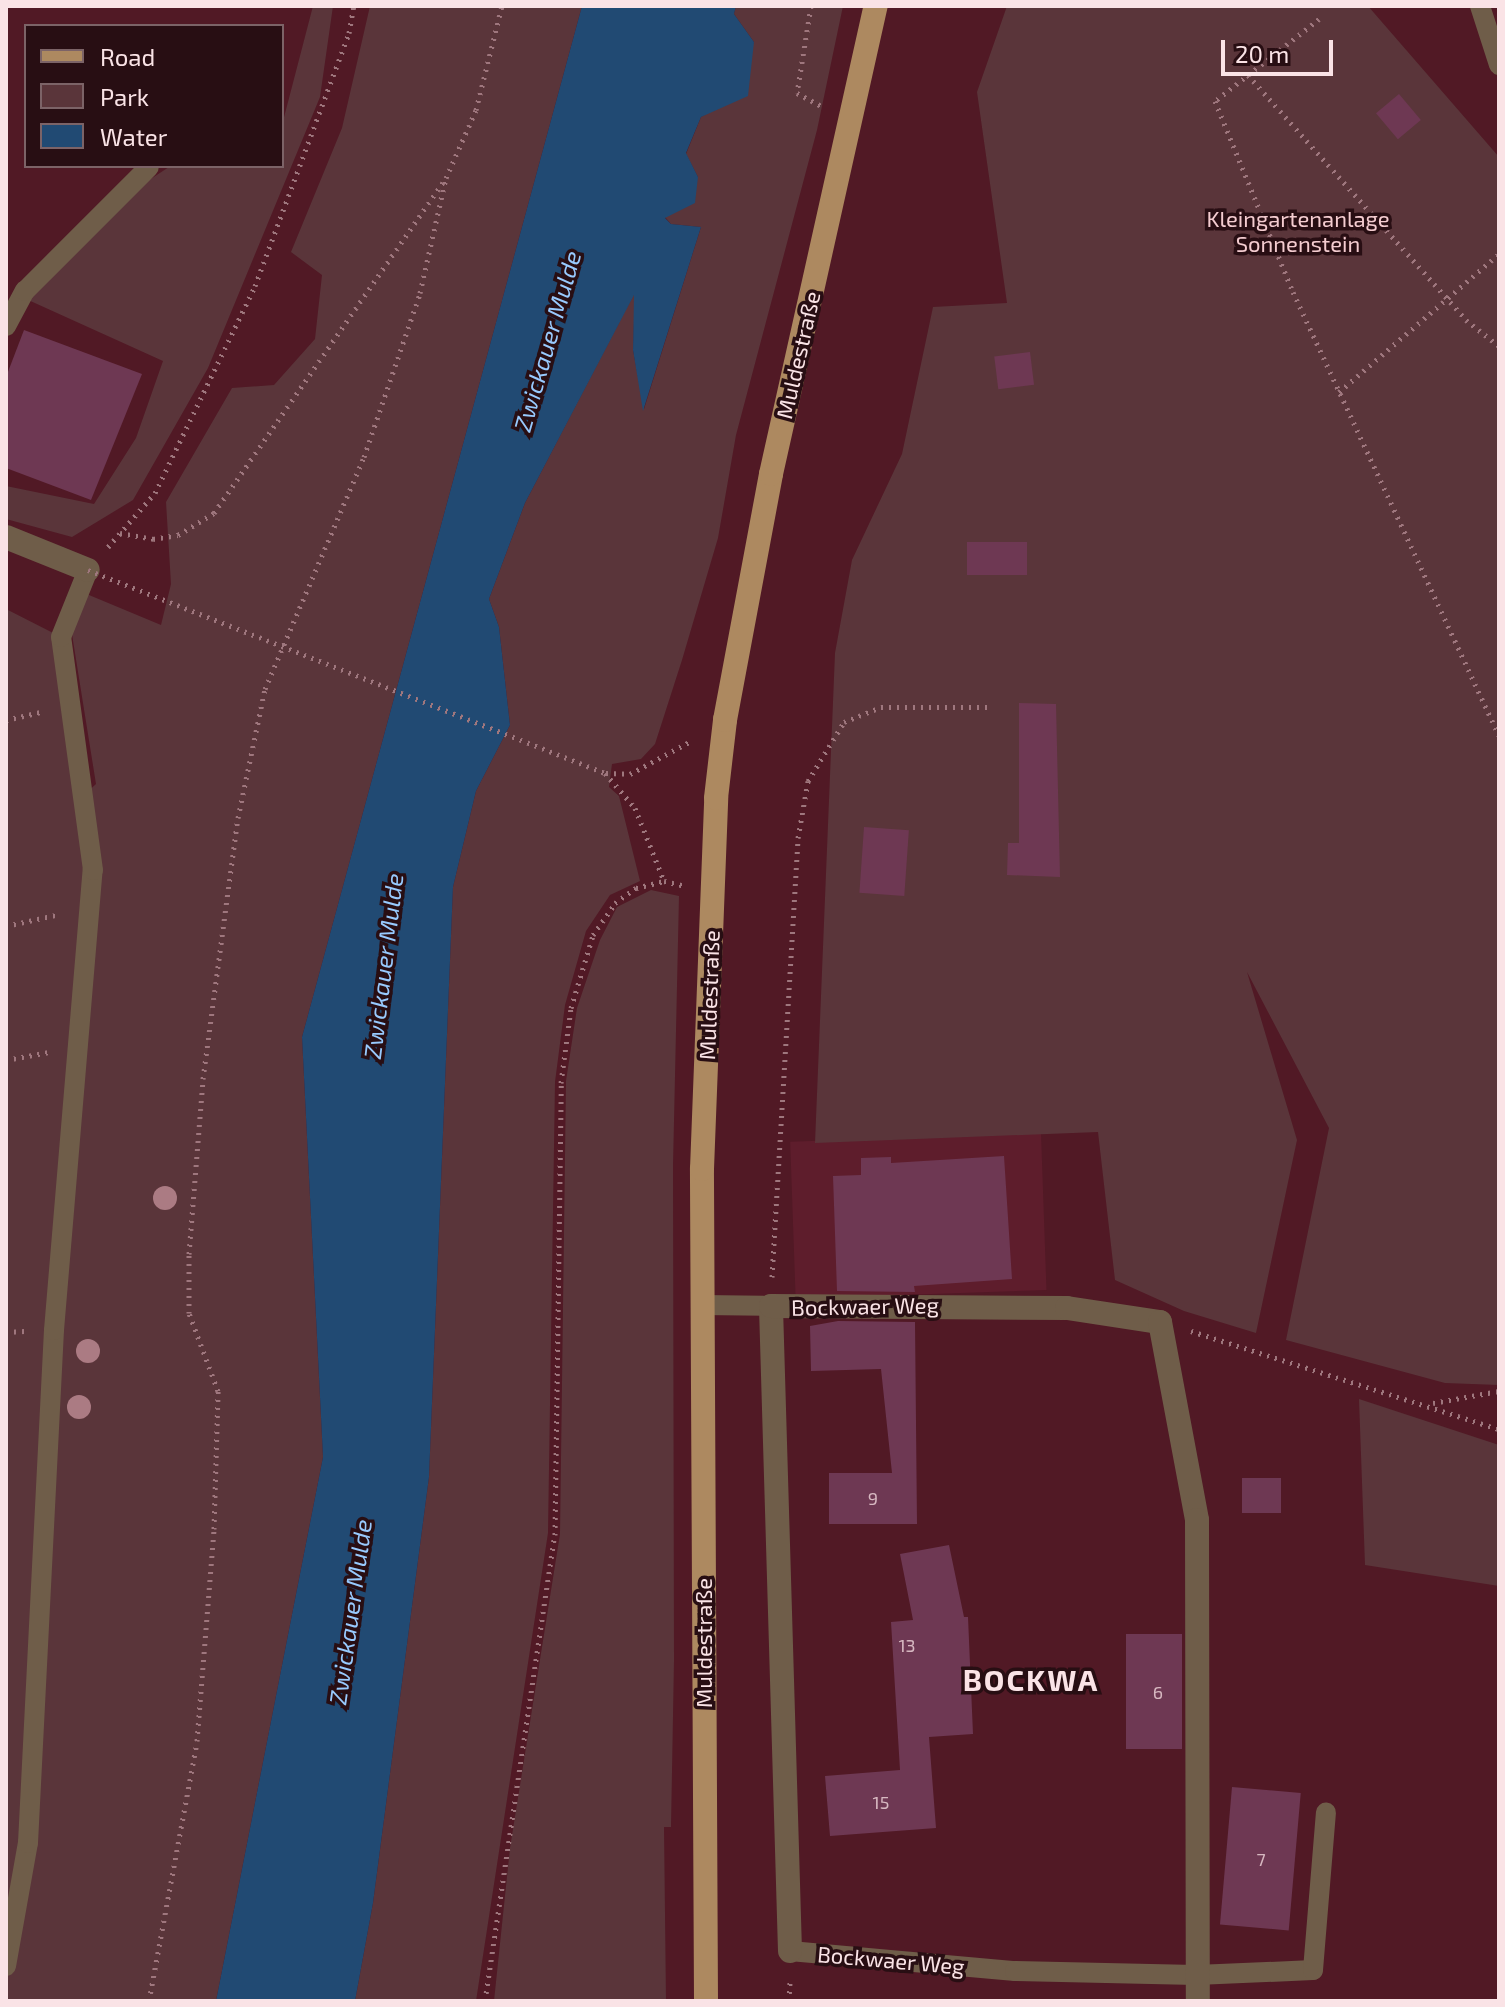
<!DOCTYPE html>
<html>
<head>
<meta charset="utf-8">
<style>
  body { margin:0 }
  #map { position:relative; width:1505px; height:2007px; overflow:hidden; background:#511925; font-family:"Exo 2",sans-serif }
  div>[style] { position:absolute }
  .built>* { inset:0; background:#5e1d2c; transform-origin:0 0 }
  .green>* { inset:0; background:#5a353a }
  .water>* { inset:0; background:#214a73 }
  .building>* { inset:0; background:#6e3853; transform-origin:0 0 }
  .path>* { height:5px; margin-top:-2.5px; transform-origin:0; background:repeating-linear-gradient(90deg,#9f777e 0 2px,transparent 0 8px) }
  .lane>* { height:20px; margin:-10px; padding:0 10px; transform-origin:10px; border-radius:10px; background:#6f5d49 }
  .street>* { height:24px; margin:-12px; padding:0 12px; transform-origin:12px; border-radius:12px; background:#6f5d49 }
  .primary>* { height:24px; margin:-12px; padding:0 12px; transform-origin:12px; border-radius:12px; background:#ad8960 }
  .path-bridge>* { height:5px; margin-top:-2.5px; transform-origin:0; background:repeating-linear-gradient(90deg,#9f777e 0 2px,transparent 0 8px) }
  .trees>* { width:24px; height:24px; margin:-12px; border-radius:50%; background:#ab7b83 }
  span { translate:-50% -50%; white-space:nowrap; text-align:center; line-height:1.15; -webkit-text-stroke:7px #280e13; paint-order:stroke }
  .number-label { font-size:18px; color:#d7b8c1 }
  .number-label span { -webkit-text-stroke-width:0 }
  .park-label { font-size:22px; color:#f4ccd0 }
  .street-label { font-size:22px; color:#fae3e6 }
  .water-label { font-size:24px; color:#98cafe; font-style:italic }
  .district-label { font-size:30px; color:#fae3e6; font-weight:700; letter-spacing:2px }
  .frame { position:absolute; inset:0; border:8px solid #fae3e6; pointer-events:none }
  .legend { position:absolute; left:24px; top:24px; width:260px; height:144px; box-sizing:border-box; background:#280e13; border:2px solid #7c6367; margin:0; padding:10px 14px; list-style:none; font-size:24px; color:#fae3e6 }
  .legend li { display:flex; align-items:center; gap:16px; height:40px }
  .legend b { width:40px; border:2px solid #7c6367 }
  .scale { position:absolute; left:1221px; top:40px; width:112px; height:36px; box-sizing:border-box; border:4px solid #fae3e6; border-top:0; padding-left:10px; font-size:24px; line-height:28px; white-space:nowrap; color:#fae3e6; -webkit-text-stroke:6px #280e13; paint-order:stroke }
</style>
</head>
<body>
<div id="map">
  <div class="built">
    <div style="left:1041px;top:1133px;width:157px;height:251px;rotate:88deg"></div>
  </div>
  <div class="green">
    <div style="clip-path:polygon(313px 6px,333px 6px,320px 97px,208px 368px,133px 500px,72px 537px,6px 519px,6px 486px,94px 504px,136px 438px,163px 361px,26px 299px,88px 220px,169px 167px,282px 166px,282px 125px)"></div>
    <div style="clip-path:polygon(370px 6px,582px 6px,302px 1037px,323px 1457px,216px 2001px,6px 2001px,6px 609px,61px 637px,83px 796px,96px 784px,66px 597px,89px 595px,161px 625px,171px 584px,166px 502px,232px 388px,274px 385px,315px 339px,322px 275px,291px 252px,342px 128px)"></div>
    <div style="clip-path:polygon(736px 6px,843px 6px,817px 130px,736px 435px,718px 538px,682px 660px,655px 744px,641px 759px,612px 764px,609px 787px,619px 796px,640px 881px,610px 895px,586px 931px,565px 1005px,555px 1082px,548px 1533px,476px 2001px,355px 2001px,373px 1903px,429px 1477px,453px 887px,476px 791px,510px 725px,499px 627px,489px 599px,525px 503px,635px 292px,633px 350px,644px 409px,701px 227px,671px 224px,665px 217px,698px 177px,686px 154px,701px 117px,727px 102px,754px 42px,734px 14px)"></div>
    <div style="clip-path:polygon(1007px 6px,1368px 6px,1499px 157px,1499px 1385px,1445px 1383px,1286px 1340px,1329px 1128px,1247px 972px,1297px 1140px,1256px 1333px,1184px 1311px,1115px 1280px,1098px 1132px,815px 1143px,835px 653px,852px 560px,902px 454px,933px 307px,1007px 303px,977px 92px)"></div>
    <div style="clip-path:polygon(651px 890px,679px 896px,673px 1166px,674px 1660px,671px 1827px,664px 1827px,666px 2001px,494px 2001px,510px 1848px,560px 1534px,566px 1081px,577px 1008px,600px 940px,617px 907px)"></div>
    <div style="clip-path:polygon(1359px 1399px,1499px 1445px,1499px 1586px,1365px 1565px)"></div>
  </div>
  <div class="water">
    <div style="clip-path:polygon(582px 6px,736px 6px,734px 14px,754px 42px,748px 96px,701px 117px,686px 153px,698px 177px,695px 203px,665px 218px,671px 224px,701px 227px,643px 411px,633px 350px,634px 295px,525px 503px,489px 599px,499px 627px,510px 725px,476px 791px,453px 887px,429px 1477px,373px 1903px,355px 2001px,216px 2001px,323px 1457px,302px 1037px)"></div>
  </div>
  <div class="building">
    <div style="left:1399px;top:94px;width:34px;height:30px;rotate:50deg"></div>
    <div style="clip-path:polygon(24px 330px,142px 374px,91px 500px,6px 468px,6px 377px)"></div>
    <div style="left:1030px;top:352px;width:33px;height:36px;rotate:83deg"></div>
    <div style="left:1027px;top:542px;width:33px;height:60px;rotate:90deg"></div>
    <div style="clip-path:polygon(1019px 703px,1056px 704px,1060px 877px,1007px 875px,1008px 843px,1019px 843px)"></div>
    <div style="left:864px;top:827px;width:45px;height:66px;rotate:4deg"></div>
    <div style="clip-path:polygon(1004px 1156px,1012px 1279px,914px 1286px,915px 1292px,837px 1291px,833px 1176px,861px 1175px,861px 1158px,891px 1157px,891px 1163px)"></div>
    <div style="clip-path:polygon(838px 1321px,915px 1322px,917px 1524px,829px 1524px,829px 1473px,892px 1473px,881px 1369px,811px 1371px,810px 1326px)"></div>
    <div style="left:1242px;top:1478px;width:39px;height:35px"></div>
    <div style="clip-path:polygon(949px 1545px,964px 1617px,968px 1617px,973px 1734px,929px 1737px,936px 1828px,830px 1836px,825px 1776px,900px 1770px,891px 1622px,913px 1620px,900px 1554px)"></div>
    <div style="left:1182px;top:1634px;width:115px;height:56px;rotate:90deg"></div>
    <div style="left:1232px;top:1787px;width:69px;height:138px;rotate:5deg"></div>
  </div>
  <div class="path">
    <div style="left:811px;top:6px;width:88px;rotate:99.1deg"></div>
    <div style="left:797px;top:93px;width:27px;rotate:28deg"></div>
    <div style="left:1319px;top:19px;width:132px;rotate:141.7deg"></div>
    <div style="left:1215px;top:101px;width:206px;rotate:67.8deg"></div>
    <div style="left:1293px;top:292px;width:489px;rotate:65.1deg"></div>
    <div style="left:1248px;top:75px;width:328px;rotate:48.3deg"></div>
    <div style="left:1466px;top:320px;width:42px;rotate:38.2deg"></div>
    <div style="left:1339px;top:392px;width:211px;rotate:-40.8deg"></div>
    <div style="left:120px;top:533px;width:34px;rotate:10deg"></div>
    <div style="left:153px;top:539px;width:25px;rotate:-9deg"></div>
    <div style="left:178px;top:535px;width:42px;rotate:-31.4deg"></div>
    <div style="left:214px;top:513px;width:407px;rotate:-55.3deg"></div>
    <div style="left:446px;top:178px;width:74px;rotate:-66.2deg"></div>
    <div style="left:476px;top:110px;width:107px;rotate:-76deg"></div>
    <div style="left:108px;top:547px;width:72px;rotate:-49deg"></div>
    <div style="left:155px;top:493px;width:230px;rotate:-64.2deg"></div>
    <div style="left:255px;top:286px;width:270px;rotate:-69.6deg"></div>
    <div style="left:349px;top:33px;width:27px;rotate:-80deg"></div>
    <div style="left:6px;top:720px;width:39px;rotate:-13deg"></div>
    <div style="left:605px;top:773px;width:46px;rotate:49.4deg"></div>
    <div style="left:635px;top:808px;width:79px;rotate:68.3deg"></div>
    <div style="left:664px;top:881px;width:22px;rotate:13deg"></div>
    <div style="left:606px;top:773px;width:24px;rotate:2deg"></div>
    <div style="left:630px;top:774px;width:69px;rotate:-28.4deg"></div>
    <div style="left:6px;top:926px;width:55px;rotate:-12.5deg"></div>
    <div style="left:6px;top:1060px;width:44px;rotate:-10.5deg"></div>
    <div style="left:772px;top:1277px;width:440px;rotate:-86.6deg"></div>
    <div style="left:798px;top:838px;width:58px;rotate:-80deg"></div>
    <div style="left:808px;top:781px;width:69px;rotate:-58.6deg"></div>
    <div style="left:844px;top:722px;width:40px;rotate:-22deg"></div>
    <div style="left:881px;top:707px;width:108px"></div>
    <div style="left:1191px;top:1331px;width:323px;rotate:17.7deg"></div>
    <div style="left:6px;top:1332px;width:19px;rotate:-3deg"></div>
    <div style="left:1433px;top:1403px;width:67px;rotate:-10.3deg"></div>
    <div style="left:149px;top:2001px;width:264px;rotate:-79.5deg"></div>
    <div style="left:197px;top:1741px;width:213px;rotate:-85.4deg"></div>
    <div style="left:214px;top:1529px;width:138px;rotate:-88.3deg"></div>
    <div style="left:218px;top:1391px;width:83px;rotate:-110.4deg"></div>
    <div style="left:189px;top:1313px;width:59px;rotate:-90deg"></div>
    <div style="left:189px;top:1254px;width:176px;rotate:-85.4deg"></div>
    <div style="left:203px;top:1079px;width:263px;rotate:-82.4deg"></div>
    <div style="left:238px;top:818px;width:132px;rotate:-78.2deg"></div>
    <div style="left:265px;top:689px;width:252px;rotate:-66.9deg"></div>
    <div style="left:364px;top:457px;width:173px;rotate:-71.1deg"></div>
    <div style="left:420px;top:293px;width:118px;rotate:-77.3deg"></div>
    <div style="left:485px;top:2001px;width:471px;rotate:-81.5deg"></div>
    <div style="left:555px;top:1535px;width:452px;rotate:-89.2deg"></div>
    <div style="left:561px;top:1083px;width:76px;rotate:-82.4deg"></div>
    <div style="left:571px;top:1008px;width:76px;rotate:-73.2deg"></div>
    <div style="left:593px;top:935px;width:39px;rotate:-55deg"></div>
    <div style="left:615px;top:903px;width:26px;rotate:-36deg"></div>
    <div style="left:636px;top:888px;width:29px;rotate:-14deg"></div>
    <div style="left:789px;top:2001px;width:21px;rotate:-87deg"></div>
  </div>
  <div class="lane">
    <div style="left:1480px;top:6px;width:62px;rotate:72.1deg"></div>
    <div style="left:6px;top:326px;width:40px;rotate:-62deg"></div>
    <div style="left:25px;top:291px;width:175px;rotate:-45deg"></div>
    <div style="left:702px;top:1305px;width:69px;rotate:0.8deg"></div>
    <div style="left:790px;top:1951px;width:226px;rotate:5.1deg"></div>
    <div style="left:1015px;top:1971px;width:181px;rotate:1.3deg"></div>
    <div style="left:1196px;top:1975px;width:117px;rotate:-2.4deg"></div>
    <div style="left:1313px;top:1970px;width:158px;rotate:-85.3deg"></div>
    <div style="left:6px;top:1966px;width:125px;rotate:-79.9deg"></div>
    <div style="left:28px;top:1843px;width:514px;rotate:-87.1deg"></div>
    <div style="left:54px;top:1330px;width:462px;rotate:-85.2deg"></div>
    <div style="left:93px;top:870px;width:235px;rotate:-97.8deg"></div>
    <div style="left:61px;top:637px;width:72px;rotate:-68.1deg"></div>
  </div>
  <div class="street">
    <div style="left:6px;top:537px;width:88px;rotate:21.9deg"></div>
    <div style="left:790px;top:1951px;width:645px;rotate:-91.69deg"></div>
    <div style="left:771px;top:1306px;width:296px;rotate:0.4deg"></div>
    <div style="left:1067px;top:1308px;width:94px;rotate:8.6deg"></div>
    <div style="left:1160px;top:1322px;width:201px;rotate:79.4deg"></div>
    <div style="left:1197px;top:1520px;width:481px;rotate:89.9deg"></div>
  </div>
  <div class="primary">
    <div style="left:706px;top:2001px;width:832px;rotate:-90.28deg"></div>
    <div style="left:702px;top:1169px;width:371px;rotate:-87.8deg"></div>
    <div style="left:716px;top:798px;width:79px;rotate:-83.4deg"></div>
    <div style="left:725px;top:720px;width:250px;rotate:-79.4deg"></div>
    <div style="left:771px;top:474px;width:480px;rotate:-77.4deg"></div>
  </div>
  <div class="path-bridge">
    <div style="left:88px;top:570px;width:555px;rotate:21.44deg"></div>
  </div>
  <div class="trees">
    <div style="left:165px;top:1198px"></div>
    <div style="left:88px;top:1351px"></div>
    <div style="left:79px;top:1407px"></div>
  </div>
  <div class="number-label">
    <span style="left:873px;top:1498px">9</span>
    <span style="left:907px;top:1645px">13</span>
    <span style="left:1158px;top:1692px">6</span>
    <span style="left:881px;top:1802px">15</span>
    <span style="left:1261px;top:1859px">7</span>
  </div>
  <div class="park-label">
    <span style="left:1298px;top:231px">Kleingartenanlage<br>Sonnenstein</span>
  </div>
  <div class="street-label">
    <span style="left:798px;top:355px;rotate:-77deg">Muldestraße</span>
    <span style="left:709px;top:995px;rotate:-88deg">Muldestraße</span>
    <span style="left:865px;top:1306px;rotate:-1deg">Bockwaer Weg</span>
    <span style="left:704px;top:1643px;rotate:-90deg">Muldestraße</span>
    <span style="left:891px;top:1960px;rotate:5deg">Bockwaer Weg</span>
  </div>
  <div class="water-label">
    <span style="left:547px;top:341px;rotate:-74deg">Zwickauer Mulde</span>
    <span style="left:383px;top:966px;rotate:-83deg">Zwickauer Mulde</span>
    <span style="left:350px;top:1612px;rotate:-82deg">Zwickauer Mulde</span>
  </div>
  <div class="district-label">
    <span style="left:1031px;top:1679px">BOCKWA</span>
  </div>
  <div class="frame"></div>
  <ul class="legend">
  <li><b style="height:10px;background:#ad8960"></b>Road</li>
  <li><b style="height:22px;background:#5a353a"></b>Park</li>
  <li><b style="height:22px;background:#214a73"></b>Water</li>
  </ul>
  <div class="scale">20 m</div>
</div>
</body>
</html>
